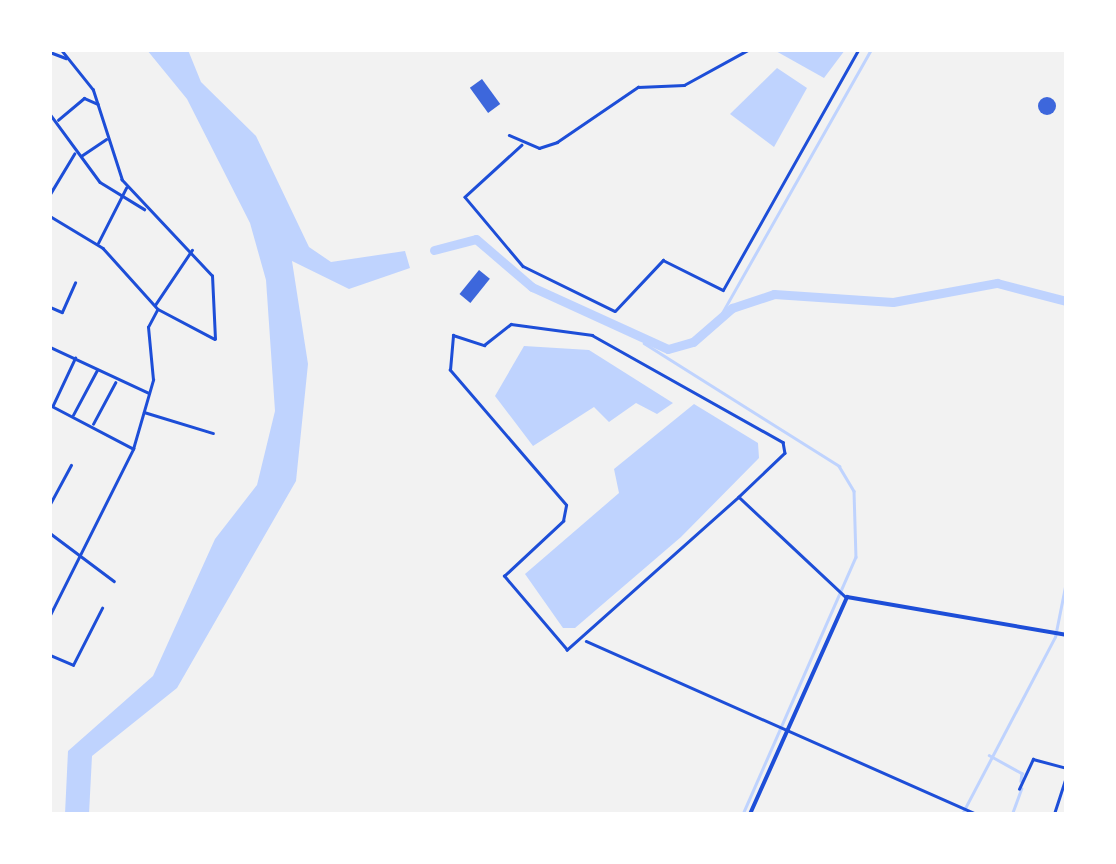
<!DOCTYPE html>
<html>
<head>
<meta charset="utf-8">
<style>
  body { margin:0 }
  #map { position:relative; width:1116px; height:864px; overflow:hidden; background:#f2f2f2; font-family:Figtree,sans-serif }
  div>[style] { position:absolute }
  .water>* { inset:0; background:#bfd3fe }
  .stream>* { height:2.5px; margin:-1.25px; padding:0 1.25px; transform-origin:1.25px; border-radius:1.25px; background:#bfd3fe }
  .river>* { height:9px; margin:-4.5px; padding:0 4.5px; transform-origin:4.5px; border-radius:4.5px; background:#bfd3fe }
  .building>* { inset:0; background:#3d67dc; transform-origin:0 0 }
  .round { border-radius:50% }
  .minor>* { height:2.5px; margin:-1.25px; padding:0 1.25px; transform-origin:1.25px; border-radius:1.25px; background:#1d4ed8 }
  .tertiary>* { height:4px; margin:-2px; padding:0 2px; transform-origin:2px; border-radius:2px; background:#1d4ed8 }
  span { translate:-50% -50%; white-space:nowrap; text-align:center; line-height:1.15; -webkit-text-stroke:10px #fff; paint-order:stroke }
  .frame { position:absolute; inset:0; border:52px solid #fff; pointer-events:none }
</style>
</head>
<body>
<div id="map">
  <div class="water">
    <div style="clip-path:polygon(147px 50px,188px 50px,201px 82px,256px 136px,309px 247px,331px 262px,405px 251px,410px 268px,349px 289px,292px 261px,308px 364px,296px 481px,177px 688px,92px 756px,89px 814px,65px 814px,68px 751px,153px 676px,215px 539px,257px 485px,275px 411px,266px 280px,250px 223px,187px 99px)"></div>
    <div style="clip-path:polygon(774px 50px,845px 50px,824px 78px)"></div>
    <div style="clip-path:polygon(777px 68px,807px 88px,774px 147px,730px 114px)"></div>
    <div style="clip-path:polygon(524px 346px,589px 350px,673px 403px,657px 414px,636px 403px,609px 422px,594px 407px,533px 446px,495px 396px)"></div>
    <div style="clip-path:polygon(694px 404px,758px 443px,759px 458px,681px 537px,575px 628px,563px 628px,525px 574px,619px 493px,614px 469px)"></div>
  </div>
  <div class="stream">
    <div style="left:722px;top:313px;width:302px;rotate:-60.5deg"></div>
    <div style="left:644px;top:343px;width:231px;rotate:32.2deg"></div>
    <div style="left:839px;top:466px;width:29px;rotate:59deg"></div>
    <div style="left:854px;top:491px;width:66px;rotate:88.3deg"></div>
    <div style="left:856px;top:557px;width:281px;rotate:113.7deg"></div>
    <div style="left:989px;top:755px;width:38px;rotate:29deg"></div>
    <div style="left:1022px;top:773px;width:8px;rotate:97deg"></div>
    <div style="left:962px;top:814px;width:200px;rotate:-62.3deg"></div>
    <div style="left:1055px;top:637px;width:56px;rotate:-78.7deg"></div>
    <div style="left:1012px;top:814px;width:27px;rotate:-70deg"></div>
  </div>
  <div class="river">
    <div style="left:434px;top:250px;width:43px;rotate:-14.7deg"></div>
    <div style="left:476px;top:239px;width:74px;rotate:40.6deg"></div>
    <div style="left:532px;top:287px;width:149px;rotate:24.5deg"></div>
    <div style="left:668px;top:349px;width:26px;rotate:-16deg"></div>
    <div style="left:693px;top:342px;width:52px;rotate:-41.1deg"></div>
    <div style="left:732px;top:308px;width:44px;rotate:-18.4deg"></div>
    <div style="left:774px;top:294px;width:119px;rotate:3.8deg"></div>
    <div style="left:893px;top:302px;width:106px;rotate:-10.4deg"></div>
    <div style="left:997px;top:283px;width:71px;rotate:14.6deg"></div>
  </div>
  <div class="building">
    <div style="left:482px;top:79px;width:31px;height:15px;rotate:54deg"></div>
    <div class="round" style="left:1038px;top:97px;width:18px;height:18px"></div>
    <div style="left:479px;top:270px;width:14px;height:31px;rotate:39deg"></div>
  </div>
  <div class="minor">
    <div style="left:50px;top:52px;width:17px;rotate:21deg"></div>
    <div style="left:50px;top:114px;width:84px;rotate:53.7deg"></div>
    <div style="left:100px;top:182px;width:52px;rotate:31.5deg"></div>
    <div style="left:58px;top:120px;width:34px;rotate:-40deg"></div>
    <div style="left:84px;top:98px;width:15px;rotate:23deg"></div>
    <div style="left:509px;top:135px;width:33px;rotate:23deg"></div>
    <div style="left:539px;top:148px;width:19px;rotate:-18deg"></div>
    <div style="left:557px;top:142px;width:98px;rotate:-34.2deg"></div>
    <div style="left:638px;top:87px;width:46px;rotate:-2.5deg"></div>
    <div style="left:684px;top:85px;width:73px;rotate:-28.7deg"></div>
    <div style="left:522px;top:145px;width:77px;rotate:137.6deg"></div>
    <div style="left:465px;top:197px;width:90px;rotate:50deg"></div>
    <div style="left:523px;top:266px;width:102px;rotate:26.1deg"></div>
    <div style="left:615px;top:311px;width:70px;rotate:-46.7deg"></div>
    <div style="left:663px;top:260px;width:67px;rotate:26.6deg"></div>
    <div style="left:723px;top:290px;width:275px;rotate:-60.6deg"></div>
    <div style="left:81px;top:156px;width:30px;rotate:-34deg"></div>
    <div style="left:50px;top:194px;width:47px;rotate:-59deg"></div>
    <div style="left:50px;top:216px;width:62px;rotate:31.1deg"></div>
    <div style="left:103px;top:248px;width:82px;rotate:48deg"></div>
    <div style="left:158px;top:309px;width:64px;rotate:27.8deg"></div>
    <div style="left:215px;top:339px;width:63px;rotate:-92.7deg"></div>
    <div style="left:212px;top:276px;width:132px;rotate:-133.2deg"></div>
    <div style="left:122px;top:180px;width:95px;rotate:-107.9deg"></div>
    <div style="left:93px;top:90px;width:51px;rotate:-128.7deg"></div>
    <div style="left:98px;top:243px;width:62px;rotate:-63deg"></div>
    <div style="left:155px;top:305px;width:66px;rotate:-56.1deg"></div>
    <div style="left:50px;top:307px;width:13px;rotate:23deg"></div>
    <div style="left:62px;top:312px;width:32px;rotate:-66deg"></div>
    <div style="left:50px;top:347px;width:109px;rotate:24.9deg"></div>
    <div style="left:50px;top:405px;width:93px;rotate:27.7deg"></div>
    <div style="left:53px;top:405px;width:52px;rotate:-64.9deg"></div>
    <div style="left:144px;top:412px;width:72px;rotate:16.9deg"></div>
    <div style="left:73px;top:415px;width:51px;rotate:-61.9deg"></div>
    <div style="left:93px;top:424px;width:47px;rotate:-61.8deg"></div>
    <div style="left:739px;top:497px;width:230px;rotate:138.3deg"></div>
    <div style="left:567px;top:650px;width:97px;rotate:-130.4deg"></div>
    <div style="left:504px;top:576px;width:81px;rotate:-43deg"></div>
    <div style="left:563px;top:521px;width:16px;rotate:-79deg"></div>
    <div style="left:566px;top:505px;width:178px;rotate:-130.7deg"></div>
    <div style="left:450px;top:370px;width:35px;rotate:-85deg"></div>
    <div style="left:453px;top:335px;width:33px;rotate:18deg"></div>
    <div style="left:484px;top:345px;width:34px;rotate:-38deg"></div>
    <div style="left:511px;top:324px;width:82px;rotate:7.7deg"></div>
    <div style="left:592px;top:335px;width:219px;rotate:29.3deg"></div>
    <div style="left:783px;top:442px;width:11px;rotate:80deg"></div>
    <div style="left:785px;top:453px;width:64px;rotate:136.3deg"></div>
    <div style="left:739px;top:497px;width:146px;rotate:43.1deg"></div>
    <div style="left:50px;top:504px;width:44px;rotate:-61.7deg"></div>
    <div style="left:50px;top:533px;width:80px;rotate:36.9deg"></div>
    <div style="left:50px;top:615px;width:186px;rotate:-63.4deg"></div>
    <div style="left:133px;top:449px;width:72px;rotate:-73.8deg"></div>
    <div style="left:153px;top:380px;width:53px;rotate:-95.4deg"></div>
    <div style="left:148px;top:327px;width:19px;rotate:-62deg"></div>
    <div style="left:586px;top:641px;width:427px;rotate:23.9deg"></div>
    <div style="left:50px;top:655px;width:25px;rotate:23deg"></div>
    <div style="left:73px;top:665px;width:64px;rotate:-63deg"></div>
    <div style="left:1019px;top:789px;width:33px;rotate:-65deg"></div>
    <div style="left:1033px;top:759px;width:34px;rotate:15deg"></div>
    <div style="left:1054px;top:814px;width:40px;rotate:-72deg"></div>
  </div>
  <div class="tertiary">
    <div style="left:750px;top:814px;width:238px;rotate:-65.9deg"></div>
    <div style="left:847px;top:597px;width:222px;rotate:9.8deg"></div>
  </div>
  <div class="frame"></div>
</div>
</body>
</html>
